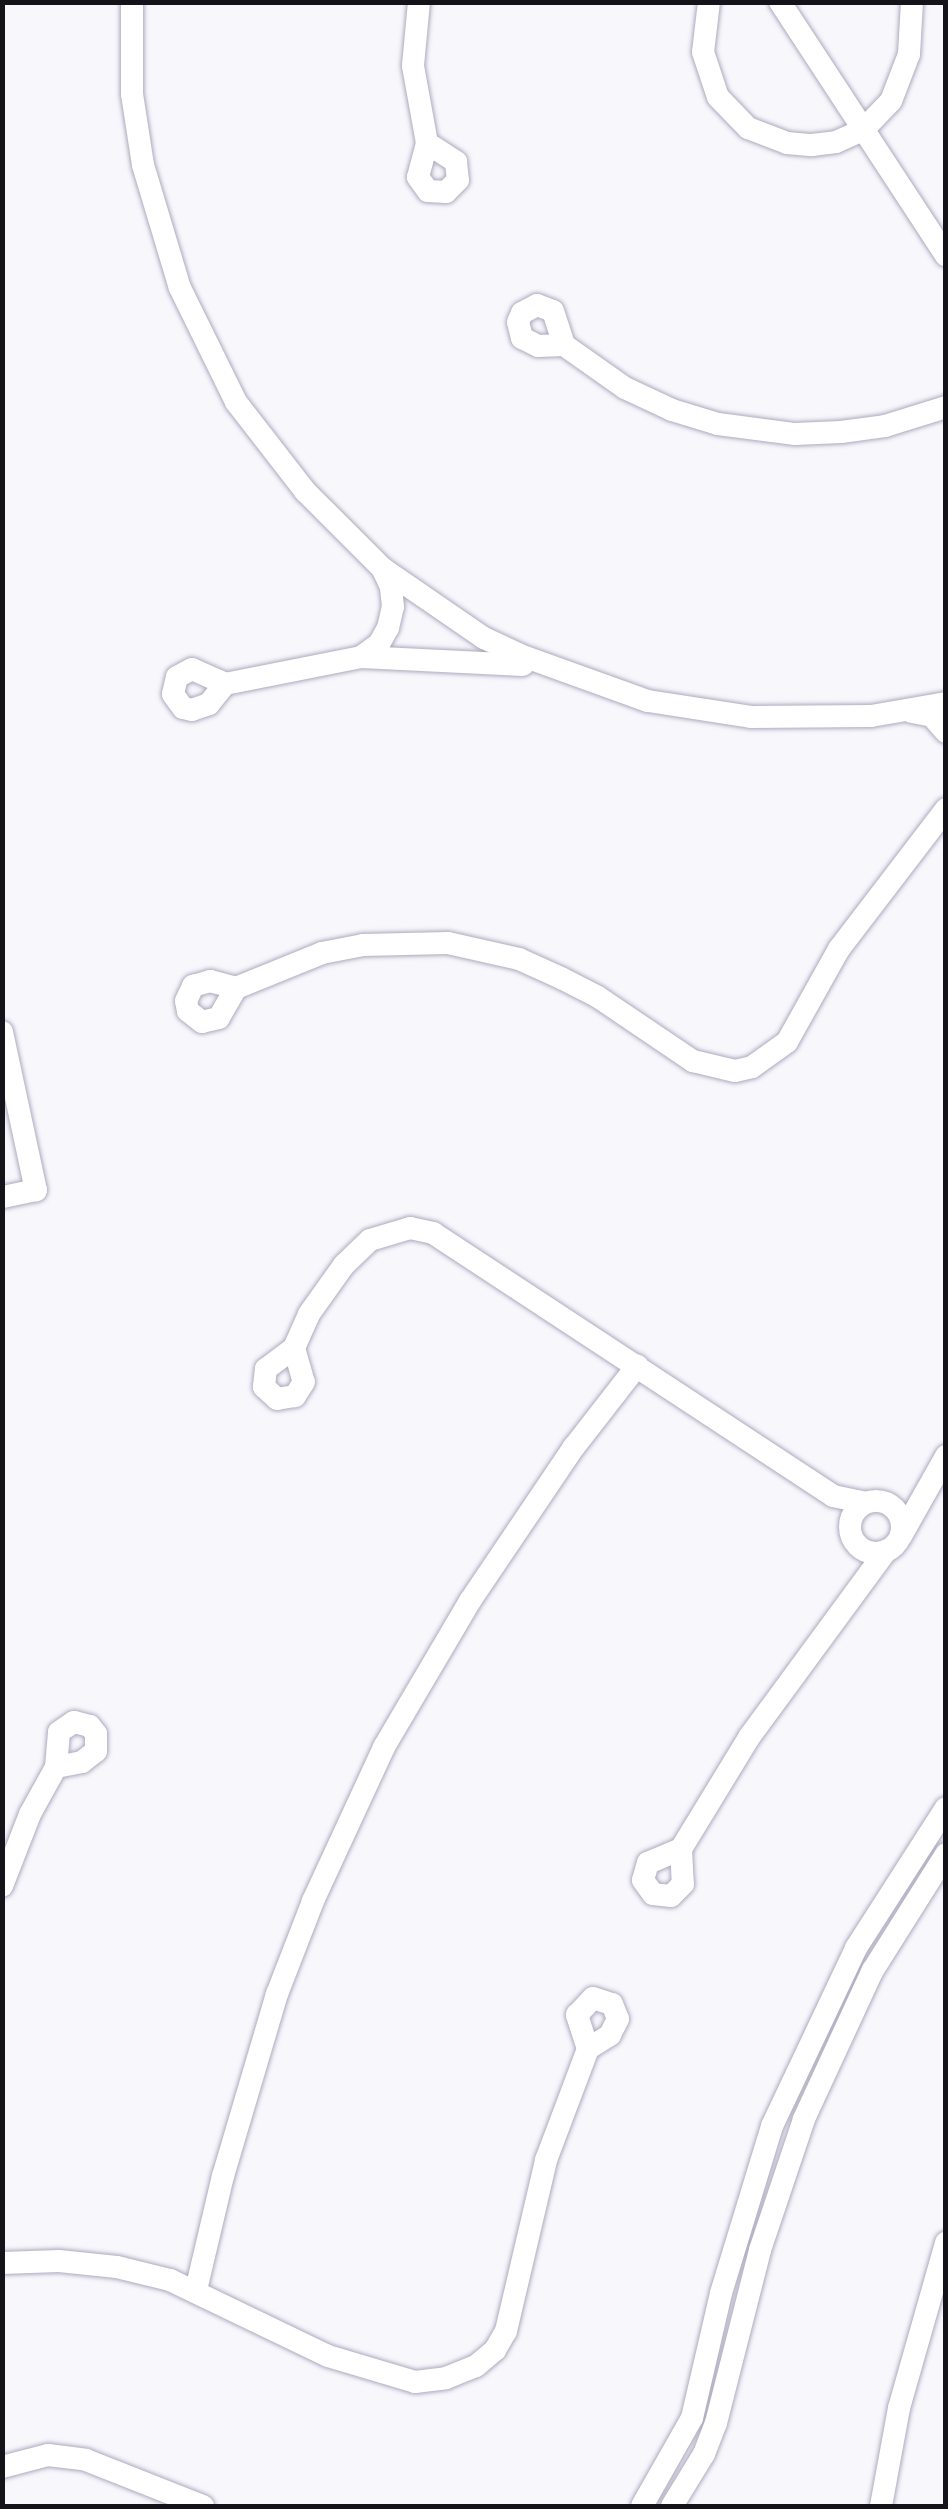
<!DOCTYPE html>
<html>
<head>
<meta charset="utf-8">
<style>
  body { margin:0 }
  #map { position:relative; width:948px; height:2509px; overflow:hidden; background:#f8f7fc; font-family:"Roboto Condensed",sans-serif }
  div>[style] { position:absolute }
  .roads { filter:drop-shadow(0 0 2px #adaabf) drop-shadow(0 0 2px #adaabf) }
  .street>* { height:22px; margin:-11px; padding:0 11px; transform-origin:11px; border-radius:11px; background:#fff }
  .street>.ring { margin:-11px; padding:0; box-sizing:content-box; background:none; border:22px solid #fff; border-radius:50% }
  span { translate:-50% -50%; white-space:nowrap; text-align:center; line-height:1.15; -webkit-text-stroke:10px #f8f7fc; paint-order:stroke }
  .frame { position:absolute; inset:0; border:5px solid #14131a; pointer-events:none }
</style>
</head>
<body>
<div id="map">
  <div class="roads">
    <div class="street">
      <div style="left:132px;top:2px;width:92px;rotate:90deg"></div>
      <div style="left:132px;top:94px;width:72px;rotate:81.2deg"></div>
      <div style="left:143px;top:165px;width:128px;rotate:73.3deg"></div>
      <div style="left:180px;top:288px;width:127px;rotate:63.8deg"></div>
      <div style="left:236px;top:402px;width:113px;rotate:52.2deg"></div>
      <div style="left:305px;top:491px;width:109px;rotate:45deg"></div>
      <div style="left:382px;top:568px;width:124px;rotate:34.5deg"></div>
      <div style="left:484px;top:638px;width:40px;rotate:25deg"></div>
      <div style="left:520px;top:655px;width:136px;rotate:19.8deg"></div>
      <div style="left:648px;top:701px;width:104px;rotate:8.8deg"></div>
      <div style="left:751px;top:717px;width:120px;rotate:-0.5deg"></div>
      <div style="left:871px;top:716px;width:76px;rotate:-9.8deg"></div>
      <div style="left:419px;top:2px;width:64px;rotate:95.4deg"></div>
      <div style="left:413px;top:66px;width:78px;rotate:79.7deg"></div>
      <div style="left:709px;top:2px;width:50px;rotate:96.8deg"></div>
      <div style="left:703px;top:52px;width:47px;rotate:71.6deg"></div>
      <div style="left:718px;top:97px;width:43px;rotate:45.9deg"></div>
      <div style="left:748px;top:128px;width:42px;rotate:21deg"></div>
      <div style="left:787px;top:143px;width:25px;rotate:5deg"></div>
      <div style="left:812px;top:145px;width:24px;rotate:-7deg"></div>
      <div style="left:836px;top:142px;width:30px;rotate:-24deg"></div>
      <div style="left:863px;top:130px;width:40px;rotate:-46deg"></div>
      <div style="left:891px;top:101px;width:50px;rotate:-69deg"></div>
      <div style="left:909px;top:54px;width:52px;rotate:-86.7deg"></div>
      <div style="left:780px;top:2px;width:303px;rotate:56.8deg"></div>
      <div style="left:427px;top:143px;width:35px;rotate:33deg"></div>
      <div style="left:456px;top:162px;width:18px;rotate:84deg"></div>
      <div style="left:458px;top:180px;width:17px;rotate:135deg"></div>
      <div style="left:446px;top:192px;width:18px;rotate:-177deg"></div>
      <div style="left:428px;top:191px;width:17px;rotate:-126deg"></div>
      <div style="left:418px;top:177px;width:35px;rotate:-75deg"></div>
      <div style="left:537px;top:305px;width:17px;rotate:21deg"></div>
      <div style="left:553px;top:311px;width:36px;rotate:72deg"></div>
      <div style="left:564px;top:345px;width:26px;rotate:178deg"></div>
      <div style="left:538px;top:346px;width:18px;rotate:-153deg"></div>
      <div style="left:522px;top:338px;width:16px;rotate:-104deg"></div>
      <div style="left:518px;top:322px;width:10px;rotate:-66deg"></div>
      <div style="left:522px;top:313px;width:17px;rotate:-28deg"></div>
      <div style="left:564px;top:345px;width:75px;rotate:35.2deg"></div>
      <div style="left:625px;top:388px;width:52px;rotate:25.1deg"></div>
      <div style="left:672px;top:410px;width:48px;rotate:16.9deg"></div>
      <div style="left:718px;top:424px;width:78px;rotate:7.4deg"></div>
      <div style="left:795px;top:434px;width:46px;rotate:-2.5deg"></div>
      <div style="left:841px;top:432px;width:44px;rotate:-7.8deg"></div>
      <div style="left:885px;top:426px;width:64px;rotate:-17.3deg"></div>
      <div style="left:361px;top:657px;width:22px;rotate:-36deg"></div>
      <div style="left:379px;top:644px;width:18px;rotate:-61deg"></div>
      <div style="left:388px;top:628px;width:22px;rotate:-77deg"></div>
      <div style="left:393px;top:607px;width:20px;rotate:-96deg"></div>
      <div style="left:391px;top:587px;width:21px;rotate:-115deg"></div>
      <div style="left:192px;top:669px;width:36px;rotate:24deg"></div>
      <div style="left:225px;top:684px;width:26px;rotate:129deg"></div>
      <div style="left:209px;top:704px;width:18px;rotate:161deg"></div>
      <div style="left:192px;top:710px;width:9px;rotate:-167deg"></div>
      <div style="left:183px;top:708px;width:17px;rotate:-126deg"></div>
      <div style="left:173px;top:694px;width:17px;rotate:-77deg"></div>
      <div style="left:177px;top:677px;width:17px;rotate:-28deg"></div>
      <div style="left:225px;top:684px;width:139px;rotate:-11.2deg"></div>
      <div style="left:361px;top:657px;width:162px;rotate:2.8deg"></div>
      <div style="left:912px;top:712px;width:20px;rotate:11deg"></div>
      <div style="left:932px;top:716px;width:21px;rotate:49deg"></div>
      <div style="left:210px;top:981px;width:27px;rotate:15deg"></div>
      <div style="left:236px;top:988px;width:34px;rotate:120deg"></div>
      <div style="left:219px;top:1018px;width:17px;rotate:167deg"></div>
      <div style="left:202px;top:1022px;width:18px;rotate:-142deg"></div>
      <div style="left:188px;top:1011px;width:10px;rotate:-101deg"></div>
      <div style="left:186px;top:1001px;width:17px;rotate:-65deg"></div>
      <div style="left:193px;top:986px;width:18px;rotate:-16deg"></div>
      <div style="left:236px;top:988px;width:93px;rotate:-22.1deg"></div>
      <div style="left:322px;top:953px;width:42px;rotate:-11deg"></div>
      <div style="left:363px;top:945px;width:85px;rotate:-1.3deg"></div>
      <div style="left:448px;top:943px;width:73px;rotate:12.7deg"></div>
      <div style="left:519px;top:959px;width:48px;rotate:24.4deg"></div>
      <div style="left:563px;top:979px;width:39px;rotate:27deg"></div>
      <div style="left:598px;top:997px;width:115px;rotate:34deg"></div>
      <div style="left:693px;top:1061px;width:43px;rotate:13.4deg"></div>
      <div style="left:735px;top:1071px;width:17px;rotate:-13deg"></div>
      <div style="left:752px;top:1067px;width:43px;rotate:-35.5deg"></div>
      <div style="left:787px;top:1042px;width:107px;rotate:-60.8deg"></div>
      <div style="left:839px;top:949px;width:176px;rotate:-52.6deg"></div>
      <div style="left:2px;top:1032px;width:162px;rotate:77.9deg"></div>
      <div style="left:36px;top:1190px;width:35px;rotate:168deg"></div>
      <div style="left:294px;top:1348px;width:37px;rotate:-66deg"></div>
      <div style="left:309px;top:1314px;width:60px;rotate:-54.5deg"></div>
      <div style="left:344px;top:1265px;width:36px;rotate:-44deg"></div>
      <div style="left:370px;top:1240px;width:42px;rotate:-16.7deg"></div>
      <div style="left:410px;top:1228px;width:24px;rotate:12deg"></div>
      <div style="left:433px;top:1233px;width:479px;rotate:33.3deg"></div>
      <div style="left:833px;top:1496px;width:33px;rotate:12deg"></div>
      <div style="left:294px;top:1348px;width:35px;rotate:74deg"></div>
      <div style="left:304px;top:1382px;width:17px;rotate:123deg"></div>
      <div style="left:295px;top:1396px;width:18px;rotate:171deg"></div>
      <div style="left:277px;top:1399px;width:18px;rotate:-137deg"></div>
      <div style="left:264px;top:1387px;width:18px;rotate:-84deg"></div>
      <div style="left:266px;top:1369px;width:35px;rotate:-37deg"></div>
      <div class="ring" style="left:850px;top:1501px;width:30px;height:30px"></div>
      <div style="left:901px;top:1536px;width:92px;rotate:-60.6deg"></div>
      <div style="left:74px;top:1722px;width:16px;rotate:14deg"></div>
      <div style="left:90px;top:1726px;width:10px;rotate:53deg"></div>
      <div style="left:96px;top:1734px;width:17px;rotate:90deg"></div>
      <div style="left:96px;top:1751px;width:18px;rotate:142deg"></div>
      <div style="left:82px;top:1762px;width:26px;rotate:169deg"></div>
      <div style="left:56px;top:1767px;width:35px;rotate:-85deg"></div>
      <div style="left:59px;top:1732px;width:18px;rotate:-34deg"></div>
      <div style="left:681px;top:1849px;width:132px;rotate:-58.6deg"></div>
      <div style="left:750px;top:1736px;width:230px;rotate:-53.7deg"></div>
      <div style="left:681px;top:1849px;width:35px;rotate:87deg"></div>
      <div style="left:683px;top:1884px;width:17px;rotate:135deg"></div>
      <div style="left:671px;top:1896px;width:18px;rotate:-174deg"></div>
      <div style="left:653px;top:1894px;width:17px;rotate:-126deg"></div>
      <div style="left:643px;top:1880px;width:18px;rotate:-74deg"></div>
      <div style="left:648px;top:1863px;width:36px;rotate:-23deg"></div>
      <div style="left:2px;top:1886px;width:77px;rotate:-68.7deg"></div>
      <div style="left:30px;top:1814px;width:54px;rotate:-61deg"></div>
      <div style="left:593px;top:1998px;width:20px;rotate:18deg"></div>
      <div style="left:612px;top:2004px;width:16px;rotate:68deg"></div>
      <div style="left:618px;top:2019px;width:18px;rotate:117deg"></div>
      <div style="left:610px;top:2035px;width:26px;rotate:148deg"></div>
      <div style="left:588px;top:2049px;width:36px;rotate:-108deg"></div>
      <div style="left:577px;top:2015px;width:23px;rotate:-47deg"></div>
      <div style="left:2px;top:2263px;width:57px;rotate:-2deg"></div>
      <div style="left:59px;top:2261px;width:58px;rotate:5.9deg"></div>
      <div style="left:117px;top:2267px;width:55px;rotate:13.8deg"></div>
      <div style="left:170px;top:2280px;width:175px;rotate:25.7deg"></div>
      <div style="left:328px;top:2356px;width:91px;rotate:16.6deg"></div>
      <div style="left:415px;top:2382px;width:31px;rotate:-7deg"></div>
      <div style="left:446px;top:2378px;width:32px;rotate:-22deg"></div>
      <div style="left:476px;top:2366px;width:25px;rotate:-40deg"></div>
      <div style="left:495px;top:2350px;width:22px;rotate:-60deg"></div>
      <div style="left:506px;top:2331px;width:176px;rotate:-76.8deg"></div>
      <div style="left:546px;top:2160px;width:119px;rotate:-69.3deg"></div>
      <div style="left:196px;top:2290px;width:117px;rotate:-76.7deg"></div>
      <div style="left:223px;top:2176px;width:190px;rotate:-73.5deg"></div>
      <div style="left:277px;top:1994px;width:100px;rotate:-68.8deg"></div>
      <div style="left:313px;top:1901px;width:170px;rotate:-65.2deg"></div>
      <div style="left:384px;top:1747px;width:169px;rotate:-59.5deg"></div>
      <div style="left:470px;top:1601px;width:186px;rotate:-56deg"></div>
      <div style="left:574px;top:1447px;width:103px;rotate:-52.1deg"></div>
      <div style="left:2px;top:2467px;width:48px;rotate:-14.6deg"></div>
      <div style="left:48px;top:2455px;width:38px;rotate:7deg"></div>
      <div style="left:86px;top:2460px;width:126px;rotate:21.5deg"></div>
      <div style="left:642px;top:2506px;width:101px;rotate:-60.4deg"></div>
      <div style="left:692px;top:2418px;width:128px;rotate:-76.9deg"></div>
      <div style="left:721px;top:2293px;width:175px;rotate:-73deg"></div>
      <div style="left:772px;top:2126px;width:197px;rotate:-64.7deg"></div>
      <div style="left:856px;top:1948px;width:166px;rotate:-57.3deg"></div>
      <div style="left:672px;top:2506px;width:61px;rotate:-58.4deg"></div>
      <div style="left:704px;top:2454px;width:33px;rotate:-69deg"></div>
      <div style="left:716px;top:2423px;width:179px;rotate:-75.7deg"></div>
      <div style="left:760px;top:2250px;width:138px;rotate:-71.4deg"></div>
      <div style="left:804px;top:2119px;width:164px;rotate:-65.2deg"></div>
      <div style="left:873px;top:1970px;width:137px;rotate:-57.8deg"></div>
      <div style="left:881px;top:2506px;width:100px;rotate:-79.6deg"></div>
      <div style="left:899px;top:2408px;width:172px;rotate:-74.1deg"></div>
    </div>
  </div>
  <div class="frame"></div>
</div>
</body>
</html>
